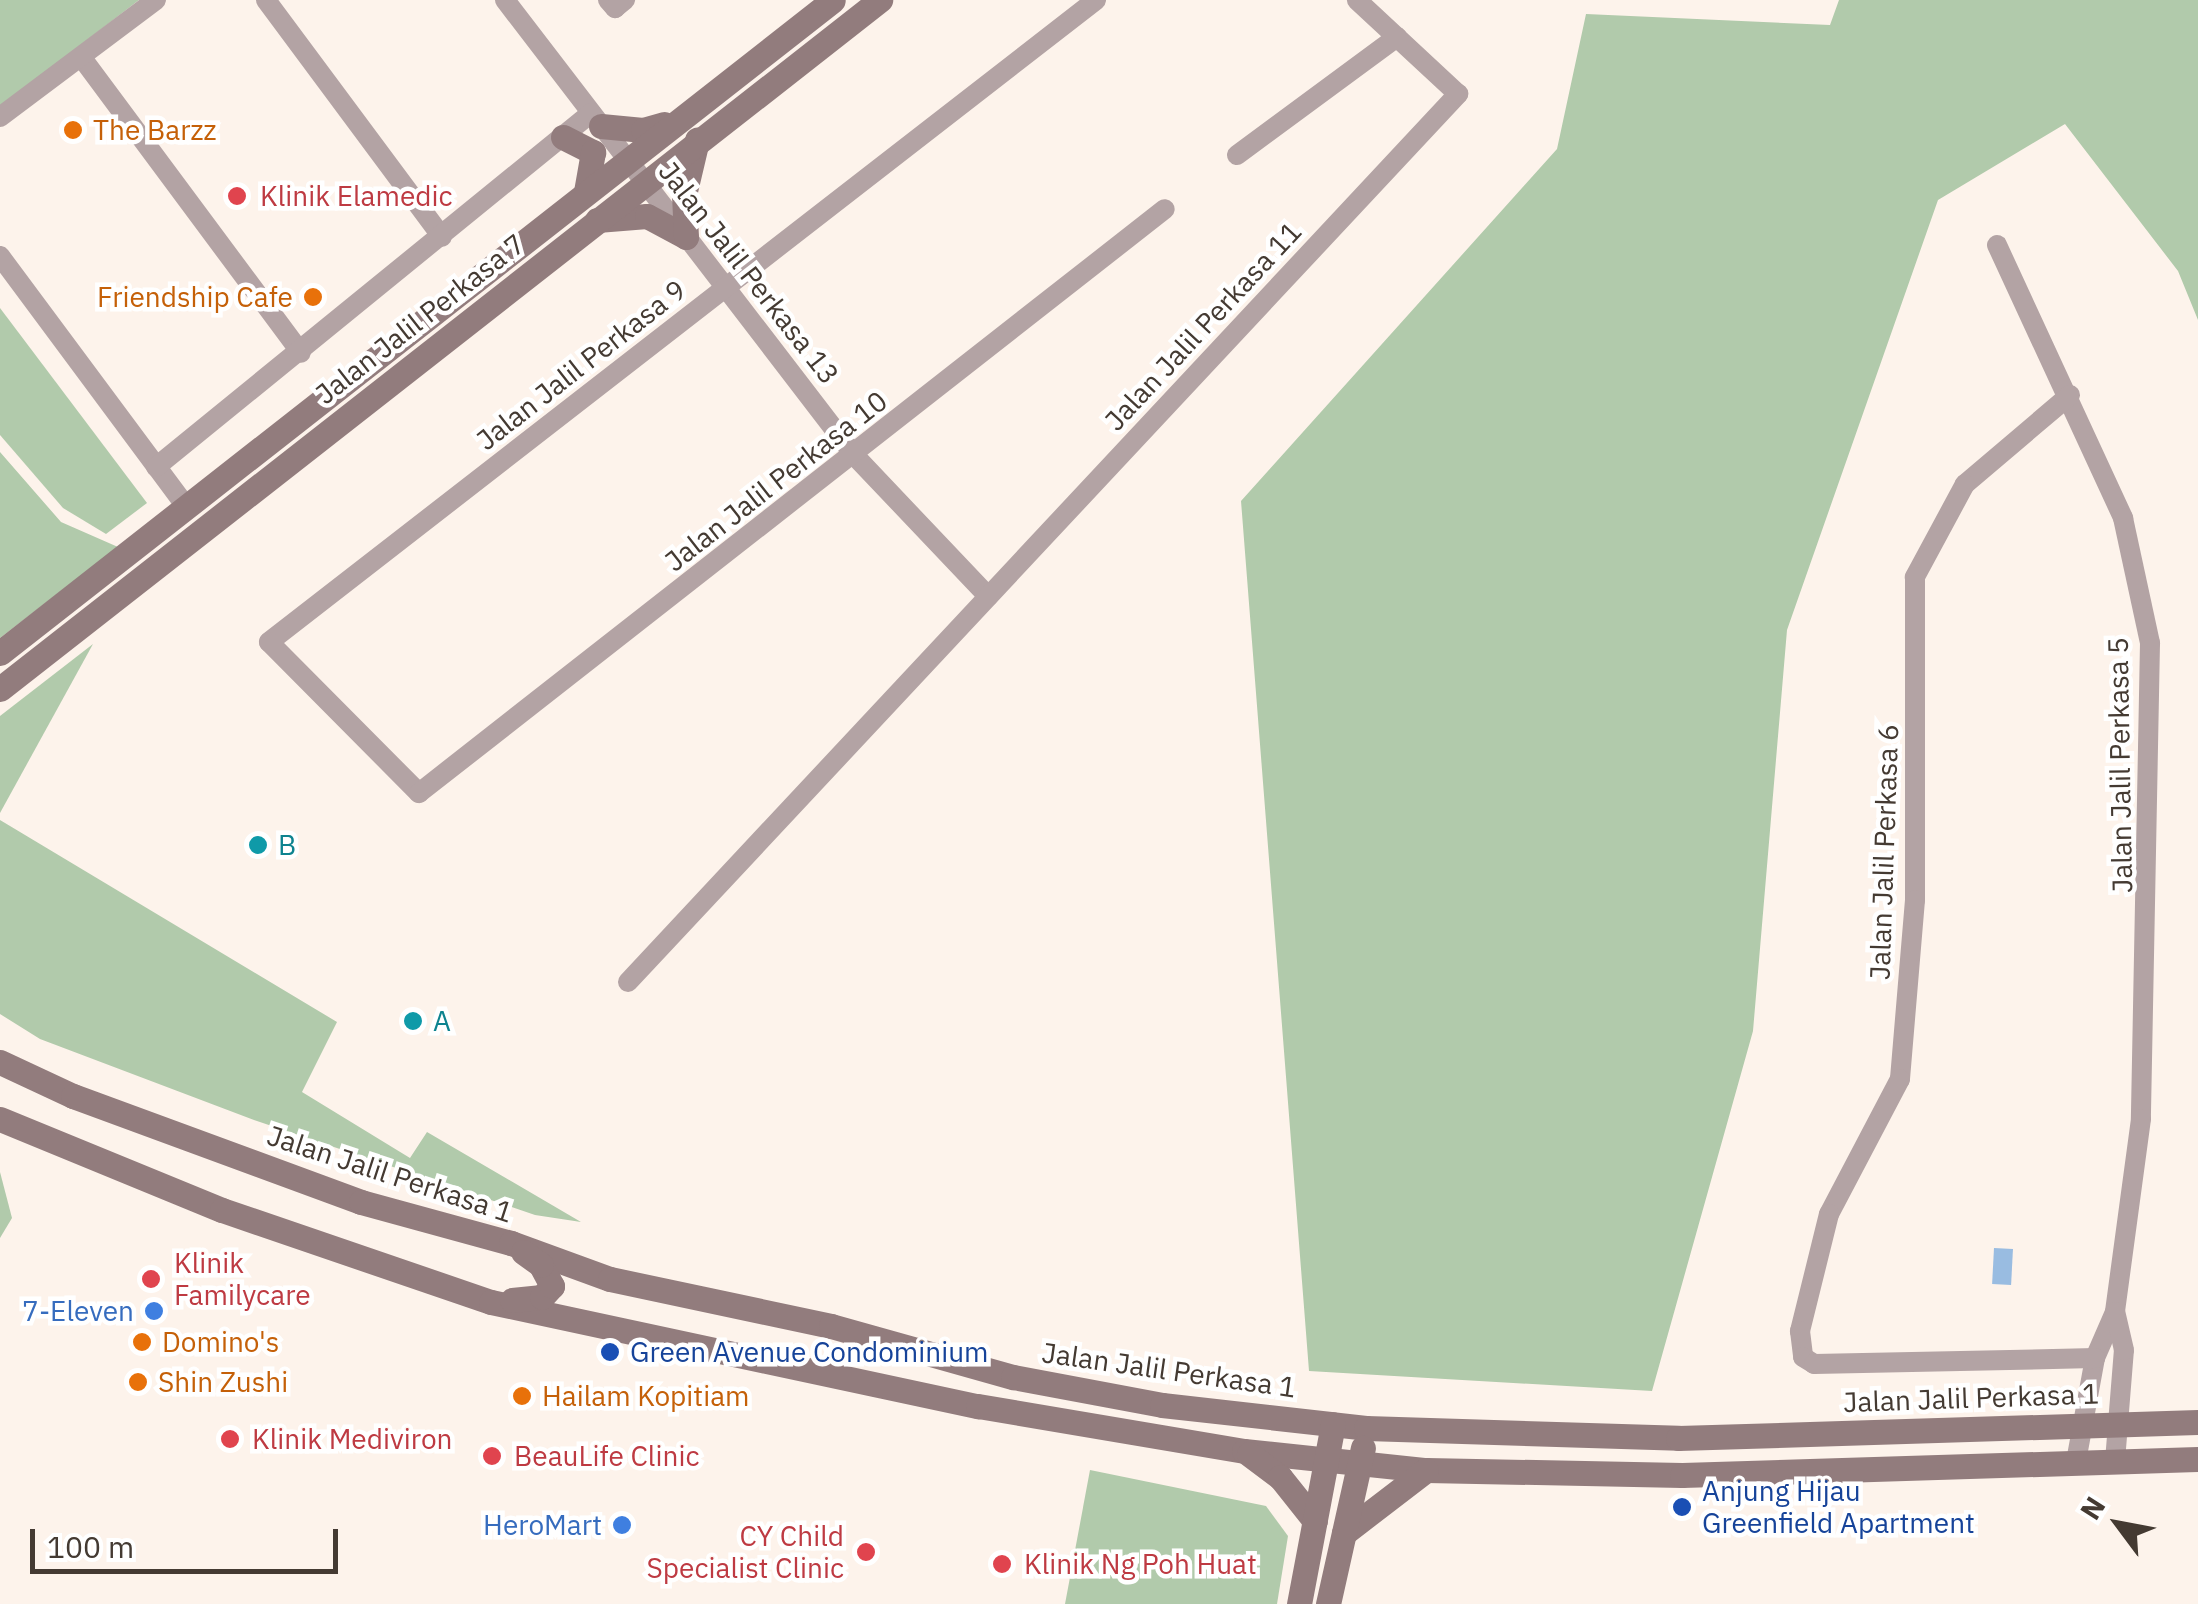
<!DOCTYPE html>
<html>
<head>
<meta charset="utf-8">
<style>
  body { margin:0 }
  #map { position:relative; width:2198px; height:1604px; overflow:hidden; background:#fdf3eb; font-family:"IBM Plex Sans",sans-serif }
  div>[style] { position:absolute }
  .green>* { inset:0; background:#b1caab }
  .water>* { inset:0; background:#99bce1; transform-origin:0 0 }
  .street>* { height:20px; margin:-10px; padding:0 10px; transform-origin:10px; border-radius:10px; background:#b3a3a4 }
  .secondary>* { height:25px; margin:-12.5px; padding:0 12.5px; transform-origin:12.5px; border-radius:12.5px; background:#927c7d }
  .dots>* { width:28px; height:28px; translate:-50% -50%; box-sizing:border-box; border:5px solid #fff; border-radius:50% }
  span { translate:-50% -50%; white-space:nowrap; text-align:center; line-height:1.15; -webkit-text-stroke:9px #fff; paint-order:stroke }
  .food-label { font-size:28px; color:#c56008 }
  .left { translate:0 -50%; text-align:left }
  .right { translate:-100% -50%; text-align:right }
  .health-label { font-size:28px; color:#be3a42 }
  .street-label { font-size:28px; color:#443a32 }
  .culture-label { font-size:28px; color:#0d838f }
  .shop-label { font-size:28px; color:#366cbe }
  .transit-label { font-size:28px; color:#164399 }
  .north { position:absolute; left:2068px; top:1474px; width:100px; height:100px; -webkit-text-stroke:8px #fff; paint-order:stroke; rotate:302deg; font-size:28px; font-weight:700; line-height:40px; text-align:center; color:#443a32 }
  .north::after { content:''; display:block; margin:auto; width:35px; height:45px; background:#443a32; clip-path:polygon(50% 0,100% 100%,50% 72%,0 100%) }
  .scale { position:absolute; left:30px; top:1529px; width:308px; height:45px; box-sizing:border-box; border:5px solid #443a32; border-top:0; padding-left:12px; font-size:30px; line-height:35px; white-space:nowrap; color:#443a32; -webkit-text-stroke:8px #fff; paint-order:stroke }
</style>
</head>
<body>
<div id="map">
  <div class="green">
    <div style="clip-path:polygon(0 0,139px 0,0 107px)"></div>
    <div style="clip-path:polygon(1839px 0,2198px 0,2198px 320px,2178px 271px,2065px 124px,1938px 200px,1787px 630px,1753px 1031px,1652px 1391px,1309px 1371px,1241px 501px,1557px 149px,1586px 14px,1830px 25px)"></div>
    <div style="clip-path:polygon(0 308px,147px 503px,106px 534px,63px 508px,0 435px)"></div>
    <div style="clip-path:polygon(0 452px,61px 522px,118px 547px,0 638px)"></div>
    <div style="clip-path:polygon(93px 644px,0 813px,0 716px)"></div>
    <div style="clip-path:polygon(0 820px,337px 1022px,302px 1092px,410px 1158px,427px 1132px,581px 1222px,535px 1215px,254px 1120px,40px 1039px,0 1014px)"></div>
    <div style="clip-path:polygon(0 1172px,12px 1218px,0 1238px)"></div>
    <div style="clip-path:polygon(1090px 1470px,1266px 1506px,1288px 1536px,1277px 1604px,1065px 1604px)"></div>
  </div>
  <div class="water">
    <div style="left:1994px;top:1248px;width:19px;height:36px;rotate:3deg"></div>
  </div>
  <div class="street">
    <div style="left:266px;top:0;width:295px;rotate:53.4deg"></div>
    <div style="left:505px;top:0;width:573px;rotate:52.51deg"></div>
    <div style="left:854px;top:455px;width:195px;rotate:46.5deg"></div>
    <div style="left:608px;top:0;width:11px;rotate:49deg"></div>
    <div style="left:615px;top:8px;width:13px;rotate:-39deg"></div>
    <div style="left:1096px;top:0;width:1047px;rotate:142.18deg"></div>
    <div style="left:269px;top:642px;width:213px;rotate:45.2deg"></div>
    <div style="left:419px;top:793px;width:947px;rotate:-38.06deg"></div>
    <div style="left:82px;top:58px;width:367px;rotate:53.4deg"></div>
    <div style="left:0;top:117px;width:195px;rotate:-36.9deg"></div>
    <div style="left:1237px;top:155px;width:199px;rotate:-36.4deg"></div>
    <div style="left:1997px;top:245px;width:301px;rotate:65.2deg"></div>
    <div style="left:2123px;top:518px;width:128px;rotate:77.8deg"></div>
    <div style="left:2150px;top:643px;width:476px;rotate:91.1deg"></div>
    <div style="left:2141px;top:1119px;width:195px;rotate:97.7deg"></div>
    <div style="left:2115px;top:1312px;width:50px;rotate:113.5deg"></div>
    <div style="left:2095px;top:1358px;width:106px;rotate:100.4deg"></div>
    <div style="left:0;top:256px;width:314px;rotate:53.4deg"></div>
    <div style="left:2070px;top:395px;width:138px;rotate:139.7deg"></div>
    <div style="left:1965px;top:484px;width:106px;rotate:118.3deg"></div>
    <div style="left:1915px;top:577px;width:323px;rotate:90deg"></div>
    <div style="left:1915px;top:900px;width:180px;rotate:94.8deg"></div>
    <div style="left:1900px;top:1079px;width:153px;rotate:117.7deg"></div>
    <div style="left:1829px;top:1214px;width:121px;rotate:103.9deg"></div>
    <div style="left:1800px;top:1331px;width:26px;rotate:83deg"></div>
    <div style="left:1803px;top:1357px;width:13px;rotate:32deg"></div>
    <div style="left:1814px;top:1364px;width:281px;rotate:-1.2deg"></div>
    <div style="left:156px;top:467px;width:561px;rotate:-39.14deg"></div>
    <div style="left:628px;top:982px;width:1216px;rotate:-46.93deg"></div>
    <div style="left:1458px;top:94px;width:138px;rotate:-137.1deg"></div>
    <div style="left:2115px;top:1461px;width:111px;rotate:-85.4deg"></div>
    <div style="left:2124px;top:1350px;width:39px;rotate:-103deg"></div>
  </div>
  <div class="secondary">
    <div style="left:601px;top:126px;width:42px;rotate:5.4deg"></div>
    <div style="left:643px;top:130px;width:22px;rotate:-16deg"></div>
    <div style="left:563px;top:137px;width:34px;rotate:27deg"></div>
    <div style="left:593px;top:152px;width:40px;rotate:100deg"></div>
    <div style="left:597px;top:220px;width:50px;rotate:-4.6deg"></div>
    <div style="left:647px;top:216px;width:44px;rotate:28.3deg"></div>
    <div style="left:686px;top:237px;width:42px;rotate:-92.7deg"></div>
    <div style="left:684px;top:195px;width:57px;rotate:-76.7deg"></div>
    <div style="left:0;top:653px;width:1058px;rotate:-38.09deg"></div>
    <div style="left:0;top:689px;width:1118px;rotate:-38.06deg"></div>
    <div style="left:0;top:1062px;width:81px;rotate:25deg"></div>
    <div style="left:73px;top:1096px;width:307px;rotate:20.2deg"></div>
    <div style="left:361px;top:1202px;width:156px;rotate:15.3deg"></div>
    <div style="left:511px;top:1243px;width:105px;rotate:20deg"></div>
    <div style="left:610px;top:1279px;width:226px;rotate:12deg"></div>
    <div style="left:831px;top:1326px;width:189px;rotate:15.7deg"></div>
    <div style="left:1013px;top:1377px;width:152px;rotate:10.6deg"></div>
    <div style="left:1162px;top:1405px;width:205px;rotate:6.4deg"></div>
    <div style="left:1366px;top:1428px;width:312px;rotate:1.8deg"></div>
    <div style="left:1678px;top:1438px;width:520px;rotate:-1.76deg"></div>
    <div style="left:0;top:1119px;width:240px;rotate:22.3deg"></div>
    <div style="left:222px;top:1210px;width:284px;rotate:18.9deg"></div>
    <div style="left:491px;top:1302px;width:498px;rotate:12.1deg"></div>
    <div style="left:978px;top:1406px;width:270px;rotate:9.6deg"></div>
    <div style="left:1244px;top:1451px;width:183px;rotate:6deg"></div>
    <div style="left:1426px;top:1470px;width:256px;rotate:1.1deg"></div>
    <div style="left:1682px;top:1475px;width:516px;rotate:-1.78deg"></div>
    <div style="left:512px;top:1300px;width:30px;rotate:-6deg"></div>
    <div style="left:542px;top:1297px;width:15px;rotate:-48deg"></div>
    <div style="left:552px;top:1286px;width:24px;rotate:-118deg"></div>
    <div style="left:541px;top:1265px;width:22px;rotate:-144deg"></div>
    <div style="left:1249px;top:1454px;width:39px;rotate:37deg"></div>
    <div style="left:1280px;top:1477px;width:56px;rotate:51.5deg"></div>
    <div style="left:1344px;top:1533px;width:103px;rotate:-37.5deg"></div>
    <div style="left:1299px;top:1604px;width:183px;rotate:-79.3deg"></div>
    <div style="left:1328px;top:1604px;width:160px;rotate:-77.4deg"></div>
  </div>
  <div class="dots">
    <div style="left:73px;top:130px;background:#e8710a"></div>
    <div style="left:237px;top:196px;background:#e0444e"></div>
    <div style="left:313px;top:297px;background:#e8710a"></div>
    <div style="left:258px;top:845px;background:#0f9aa8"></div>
    <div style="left:413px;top:1021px;background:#0f9aa8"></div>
    <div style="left:151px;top:1279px;background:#e0444e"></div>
    <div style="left:154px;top:1311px;background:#3f7fe0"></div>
    <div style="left:142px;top:1342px;background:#e8710a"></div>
    <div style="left:610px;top:1352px;background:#1a4fb4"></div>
    <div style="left:138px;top:1382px;background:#e8710a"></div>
    <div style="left:522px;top:1396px;background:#e8710a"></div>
    <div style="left:230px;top:1439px;background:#e0444e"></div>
    <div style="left:492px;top:1456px;background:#e0444e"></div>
    <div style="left:1682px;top:1507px;background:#1a4fb4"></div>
    <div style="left:622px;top:1525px;background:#3f7fe0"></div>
    <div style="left:866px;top:1552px;background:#e0444e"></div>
    <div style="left:1002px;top:1564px;background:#e0444e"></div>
  </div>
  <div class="food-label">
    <span class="left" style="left:93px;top:130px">The Barzz</span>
    <span class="right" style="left:293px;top:297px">Friendship Cafe</span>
    <span class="left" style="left:162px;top:1342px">Domino's</span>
    <span class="left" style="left:158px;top:1382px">Shin Zushi</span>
    <span class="left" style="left:542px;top:1396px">Hailam Kopitiam</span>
  </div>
  <div class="health-label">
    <span class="left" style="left:260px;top:196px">Klinik Elamedic</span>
    <span class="left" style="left:174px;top:1279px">Klinik<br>Familycare</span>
    <span class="left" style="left:252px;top:1439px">Klinik Mediviron</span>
    <span class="left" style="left:514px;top:1456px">BeauLife Clinic</span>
    <span class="right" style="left:844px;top:1552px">CY Child<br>Specialist Clinic</span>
    <span class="left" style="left:1024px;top:1564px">Klinik Ng Poh Huat</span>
  </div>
  <div class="street-label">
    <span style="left:749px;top:273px;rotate:52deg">Jalan Jalil Perkasa 13</span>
    <span style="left:420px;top:319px;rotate:-38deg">Jalan Jalil Perkasa 7</span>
    <span style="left:1203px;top:326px;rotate:-47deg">Jalan Jalil Perkasa 11</span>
    <span style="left:581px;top:365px;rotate:-38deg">Jalan Jalil Perkasa 9</span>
    <span style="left:776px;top:481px;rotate:-38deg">Jalan Jalil Perkasa 10</span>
    <span style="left:2120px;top:765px;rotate:-91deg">Jalan Jalil Perkasa 5</span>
    <span style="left:1884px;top:852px;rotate:-88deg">Jalan Jalil Perkasa 6</span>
    <span style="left:390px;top:1174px;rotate:18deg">Jalan Jalil Perkasa 1</span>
    <span style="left:1169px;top:1370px;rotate:8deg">Jalan Jalil Perkasa 1</span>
    <span style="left:1971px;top:1398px;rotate:-2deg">Jalan Jalil Perkasa 1</span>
  </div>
  <div class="culture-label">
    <span class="left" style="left:278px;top:845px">B</span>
    <span class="left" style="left:433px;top:1021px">A</span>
  </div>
  <div class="shop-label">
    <span class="right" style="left:134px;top:1311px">7-Eleven</span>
    <span class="right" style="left:602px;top:1525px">HeroMart</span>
  </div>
  <div class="transit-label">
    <span class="left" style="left:630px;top:1352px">Green Avenue Condominium</span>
    <span class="left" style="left:1702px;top:1507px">Anjung Hijau<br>Greenfield Apartment</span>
  </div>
  <div class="north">N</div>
  <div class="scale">100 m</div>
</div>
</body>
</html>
